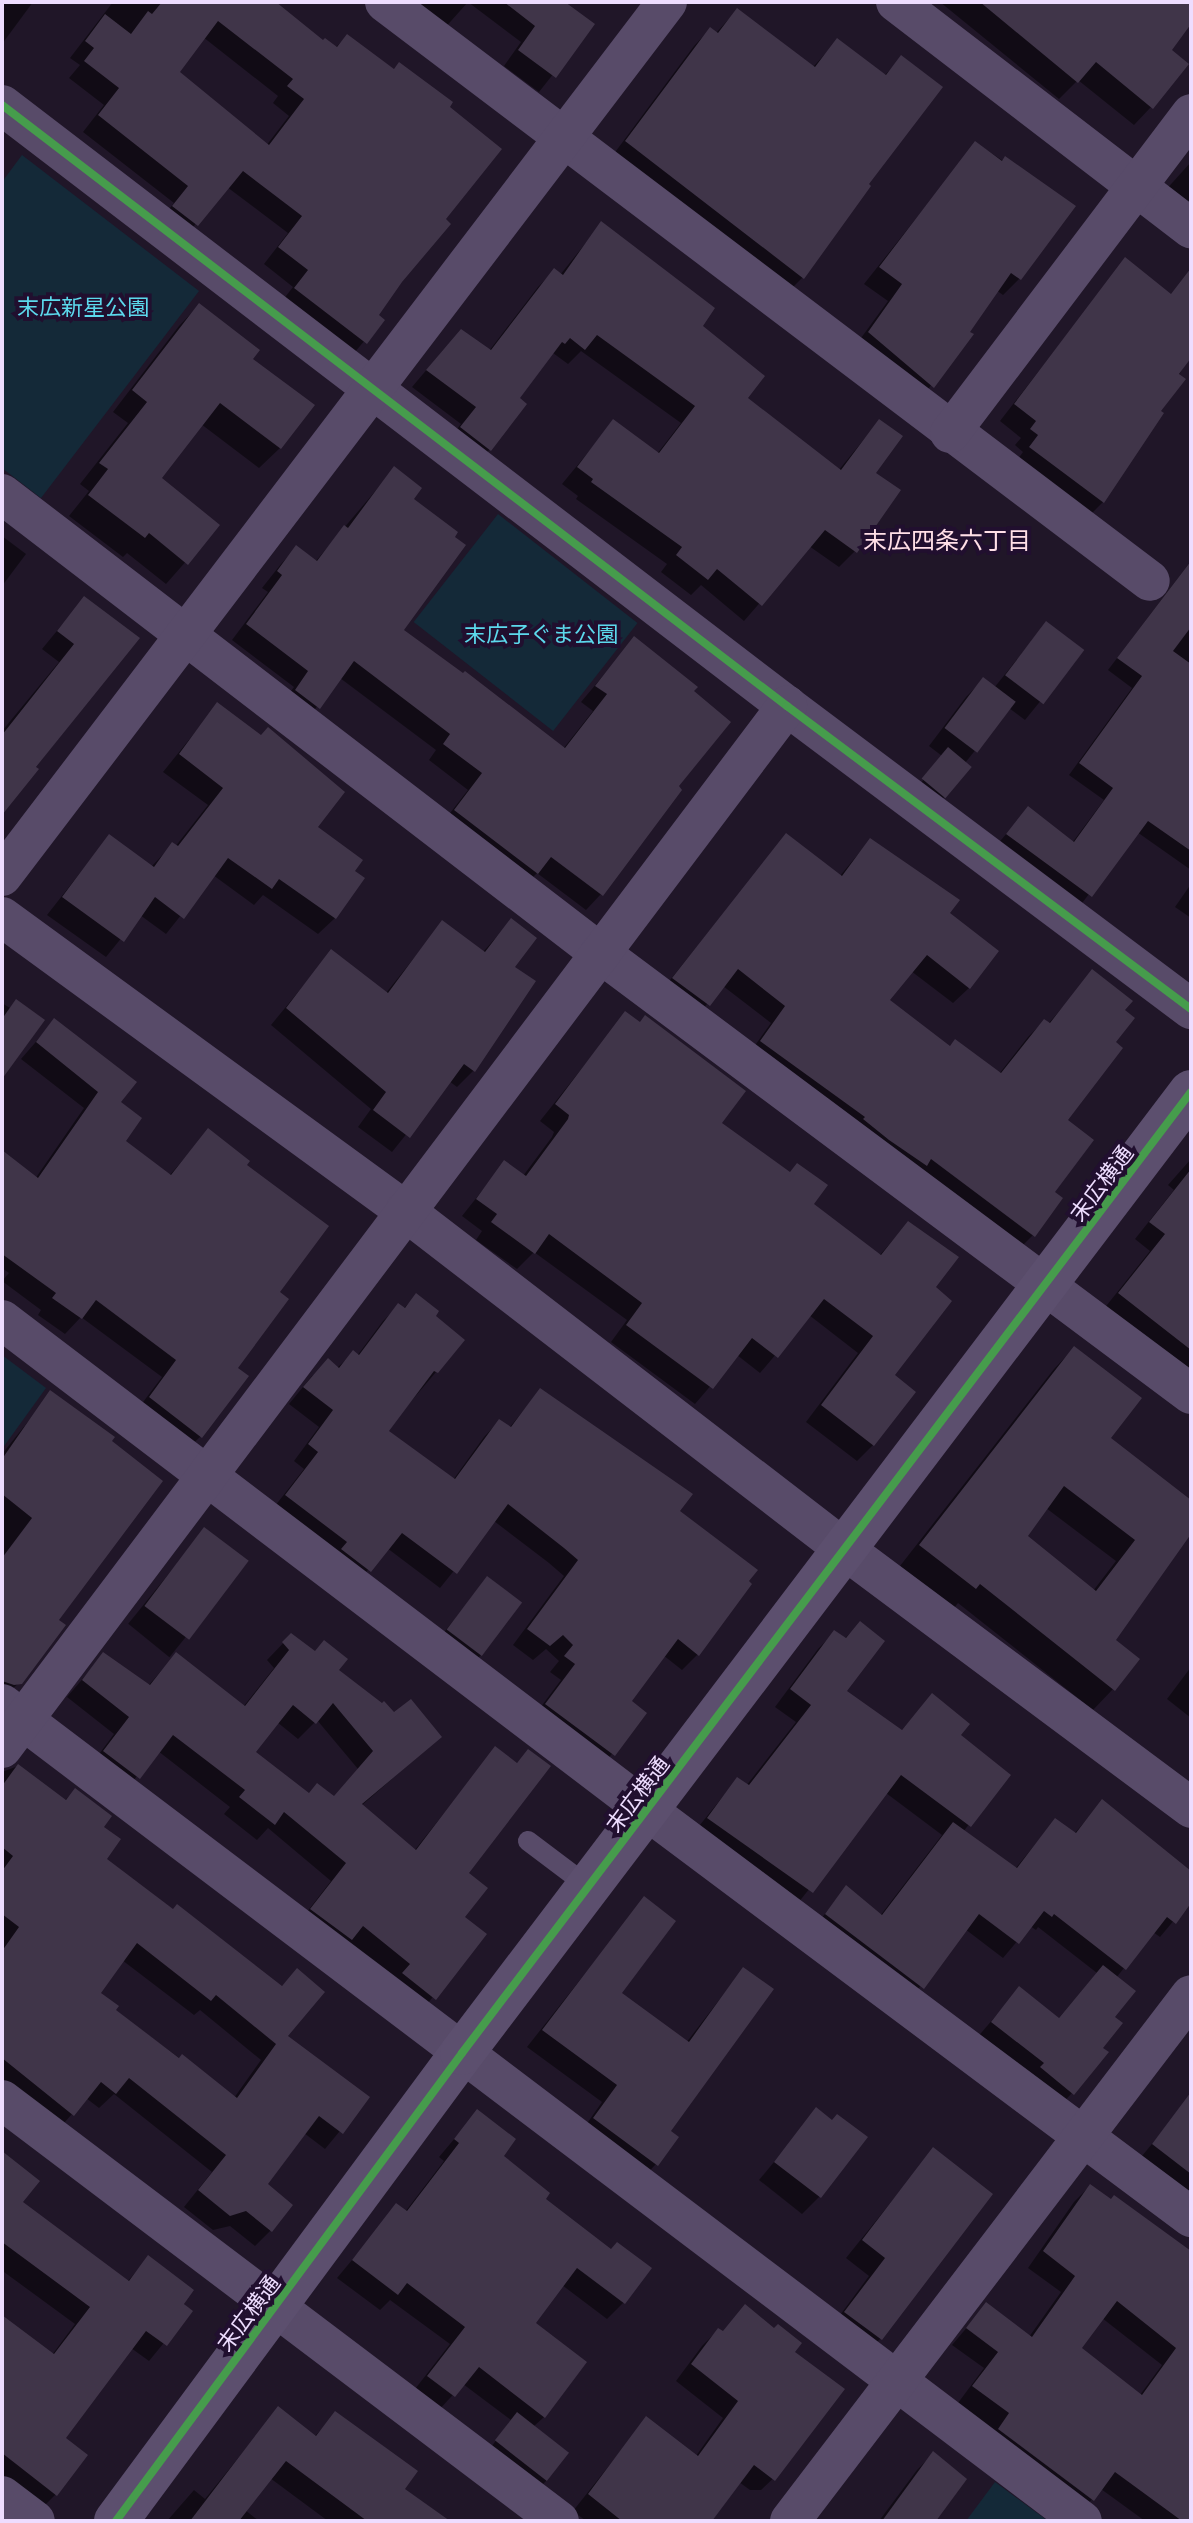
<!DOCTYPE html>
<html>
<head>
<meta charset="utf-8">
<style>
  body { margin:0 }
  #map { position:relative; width:1193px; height:2523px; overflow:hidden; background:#201628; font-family:"IBM Plex Sans","Noto Sans JP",sans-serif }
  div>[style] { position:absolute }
  .green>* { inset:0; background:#142938; transform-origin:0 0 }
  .shadow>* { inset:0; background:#0007; transform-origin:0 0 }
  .building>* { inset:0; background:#403549; transform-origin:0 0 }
  .lane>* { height:20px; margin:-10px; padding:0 10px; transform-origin:10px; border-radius:10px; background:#584b69 }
  .street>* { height:40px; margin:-20px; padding:0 20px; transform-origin:20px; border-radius:20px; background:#584b69 }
  .secondary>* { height:44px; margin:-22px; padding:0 22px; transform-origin:22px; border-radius:22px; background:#5c4f6e }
  .cycleway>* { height:8px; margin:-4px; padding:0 4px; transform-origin:4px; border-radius:4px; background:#469c4c }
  span { translate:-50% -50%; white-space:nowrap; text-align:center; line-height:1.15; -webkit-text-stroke:8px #210f2f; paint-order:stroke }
  .park-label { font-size:22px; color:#5cd9ec }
  .street-label { font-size:22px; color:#edf }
  .neighbourhood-label { font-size:24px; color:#ffdfe7 }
  .frame { position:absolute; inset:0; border:4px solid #edf; pointer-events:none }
</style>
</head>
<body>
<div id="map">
  <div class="green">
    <div style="clip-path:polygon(22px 155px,199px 291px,41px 498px,2px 468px,2px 182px)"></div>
    <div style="left:498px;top:514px;width:177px;height:137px;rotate:38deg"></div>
    <div style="clip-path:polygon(2px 1355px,46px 1388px,2px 1449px)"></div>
    <div style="clip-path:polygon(995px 2482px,1048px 2521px,966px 2521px)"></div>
  </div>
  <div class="shadow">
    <div style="clip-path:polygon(2px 2px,33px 2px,2px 44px)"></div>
    <div style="clip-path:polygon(evenodd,113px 2px,273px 2px,323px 43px,335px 48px,347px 36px,447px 107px,443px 219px,377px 315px,382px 320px,349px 359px,279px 305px,293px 287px,264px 264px,288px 233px,227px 187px,181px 241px,158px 223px,174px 203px,83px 132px,104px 105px,69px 78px,80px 65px,70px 58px,113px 2px,203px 37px,278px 96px,273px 103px,289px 116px,266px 146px,177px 72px,203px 37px)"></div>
    <div style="clip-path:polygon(409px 2px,562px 2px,592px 25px,539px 92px,504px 66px,521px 42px,468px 2px,443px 30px)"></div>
    <div style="clip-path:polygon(940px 2px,1191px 2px,1191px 21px,1169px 50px,1151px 107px,1134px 125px,1078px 80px,1059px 99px)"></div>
    <div style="clip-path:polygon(737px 10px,813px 67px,837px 41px,884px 76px,901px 58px,866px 184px,869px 187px,802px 278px,786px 294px,610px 159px,694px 46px,710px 29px,716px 33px)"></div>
    <div style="clip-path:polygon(976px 143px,1073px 207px,1019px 279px,1003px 295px,996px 290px,967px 332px,971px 335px,917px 403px,853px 349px,888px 301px,864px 284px)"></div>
    <div style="clip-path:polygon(1191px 162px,1191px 234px,1154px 203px)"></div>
    <div style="clip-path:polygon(601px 224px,700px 327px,745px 398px,838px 471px,879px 421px,873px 473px,855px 551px,839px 567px,809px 546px,744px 621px,701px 585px,691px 595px,661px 572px,667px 564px,576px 499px,578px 496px,562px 484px,613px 422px,657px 454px,681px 423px,581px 351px,568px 364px,553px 353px,517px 399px,490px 449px,474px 466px,445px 444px,461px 424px,412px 387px,445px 348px,489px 351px,538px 287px,554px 271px,560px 275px)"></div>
    <div style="clip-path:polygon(1125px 260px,1171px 296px,1191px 304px,1191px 355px,1103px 502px,1087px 518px,1015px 463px,1023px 452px,1015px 445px,1021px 438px,1000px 421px)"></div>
    <div style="clip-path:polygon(199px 305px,251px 359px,280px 448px,259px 468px,201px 424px,160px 478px,218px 525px,166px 584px,127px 553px,123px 557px,69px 516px,89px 491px,80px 484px,128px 423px,113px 412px,179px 326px)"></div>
    <div style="clip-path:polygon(394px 469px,411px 499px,401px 630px,563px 749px,593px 711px,581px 702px,634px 639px,691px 692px,676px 787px,601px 894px,586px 910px,537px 873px,521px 889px,440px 826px,468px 790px,429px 760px,436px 750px,340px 678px,303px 724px,280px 706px,294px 687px,232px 640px,268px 592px,262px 588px,281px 564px,296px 548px,315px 562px)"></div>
    <div style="clip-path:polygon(2px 536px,26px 554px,2px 586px)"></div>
    <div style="clip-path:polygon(1191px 561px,1191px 870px,1137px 832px,1079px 907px,996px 846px,1028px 808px,1072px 843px,1104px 800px,1069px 775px,1132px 688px,1108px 670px)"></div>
    <div style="clip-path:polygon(84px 598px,137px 639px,2px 810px,2px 731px,59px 662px,42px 649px)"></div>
    <div style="clip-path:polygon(1046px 623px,1082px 650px,1025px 720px,1009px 708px,965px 763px,939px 805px,917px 788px,942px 756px,929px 746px,966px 697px,983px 680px,994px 688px)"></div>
    <div style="clip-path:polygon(217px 705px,352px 872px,335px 918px,318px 934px,263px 895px,254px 905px,213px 875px,166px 934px,140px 915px,106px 957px,47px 915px,109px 836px,151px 867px,172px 845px,175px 847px,208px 805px,163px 772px)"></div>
    <div style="clip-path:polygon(786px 836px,839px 877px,870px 840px,947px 914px,969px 988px,953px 1003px,911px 971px,887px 1001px,949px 1048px,999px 1074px,1028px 1037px,1044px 1021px,1048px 1024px,1093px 972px,1123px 1011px,1113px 1042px,1065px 1121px,1052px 1192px,1033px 1235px,1017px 1251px,746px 1058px,771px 1023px,723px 986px,692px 1021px,658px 995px)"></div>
    <div style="clip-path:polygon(1191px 884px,1191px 918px,1175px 907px)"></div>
    <div style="clip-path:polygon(511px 921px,513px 967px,533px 982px,473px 1071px,457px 1087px,449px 1081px,392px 1152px,358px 1127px,371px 1109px,271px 1025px,331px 952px,386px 993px,442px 923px,482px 953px)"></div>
    <div style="clip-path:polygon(16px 1001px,2px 1076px,2px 1003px,10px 1008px)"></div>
    <div style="clip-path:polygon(626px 1013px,719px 1123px,812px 1204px,879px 1256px,908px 1223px,933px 1287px,892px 1376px,873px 1445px,857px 1461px,806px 1422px,858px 1353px,809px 1315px,760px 1373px,737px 1355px,695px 1404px,611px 1342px,627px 1320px,534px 1252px,517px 1269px,476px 1240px,482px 1231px,462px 1216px,504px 1163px,523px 1176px,552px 1137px,554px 1132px,540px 1121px)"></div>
    <div style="clip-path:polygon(54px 1021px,118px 1103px,123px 1142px,169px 1176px,209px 1130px,244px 1165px,277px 1293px,200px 1437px,184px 1452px,134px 1414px,162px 1377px,81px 1317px,65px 1334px,38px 1315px,41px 1310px,2px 1281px,9px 1273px,2px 1268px,2px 1153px,35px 1179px,84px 1108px,21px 1059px)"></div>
    <div style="clip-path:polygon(1191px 1159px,1191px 1372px,1103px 1310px,1150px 1251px,1135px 1239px,1174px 1190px,1168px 1185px)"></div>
    <div style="clip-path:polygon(416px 1296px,433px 1317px,436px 1372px,386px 1431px,453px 1480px,484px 1437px,499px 1421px,509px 1428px,540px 1391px,677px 1512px,698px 1654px,682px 1670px,663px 1655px,629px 1701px,645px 1713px,598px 1771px,531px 1720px,561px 1680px,550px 1672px,559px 1661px,546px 1649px,533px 1660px,513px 1645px,564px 1576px,549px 1563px,494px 1521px,440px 1588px,387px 1548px,354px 1586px,271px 1511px,304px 1469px,294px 1461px,319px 1427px,289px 1404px,312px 1376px,337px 1368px,353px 1353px,357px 1356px,383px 1321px,398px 1306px,403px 1309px)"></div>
    <div style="clip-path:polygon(evenodd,1074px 1348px,1108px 1439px,1191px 1502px,1191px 1532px,1113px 1641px,1113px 1689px,1093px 1710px,958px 1603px,954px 1608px,900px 1566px,1054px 1369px,1074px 1348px,1046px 1508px,1116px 1561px,1093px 1591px,1025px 1537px,1046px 1508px)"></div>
    <div style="clip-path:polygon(51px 1393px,56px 1620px,20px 1682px,2px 1698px,2px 1454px)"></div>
    <div style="left:205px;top:1529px;width:53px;height:122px;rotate:39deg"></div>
    <div style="clip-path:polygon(488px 1578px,481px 1655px,464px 1672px,432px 1647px)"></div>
    <div style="clip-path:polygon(860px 1624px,844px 1691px,900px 1732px,932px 1696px,958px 1736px,1008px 1775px,963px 1832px,1015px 1869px,1055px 1820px,1074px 1834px,1102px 1802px,1191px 1873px,1191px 1900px,1160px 1937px,1153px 1932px,1116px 1978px,1112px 2018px,1100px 2048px,1072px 2093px,1056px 2110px,975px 2040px,1019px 1989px,1058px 2019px,1097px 1973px,1038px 1927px,1036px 1930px,1030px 1926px,1003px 1958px,965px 1929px,908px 2002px,812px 1930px,846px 1888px,880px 1916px,942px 1835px,886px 1793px,794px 1908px,691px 1836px,737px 1779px,746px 1786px,796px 1722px,775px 1707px,818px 1649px,835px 1632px,844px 1639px)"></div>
    <div style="clip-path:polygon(evenodd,291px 1635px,394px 1715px,440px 1737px,361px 1806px,414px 1851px,495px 1749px,516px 1764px,528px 1751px,466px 1874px,462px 1917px,485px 1934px,418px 2015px,296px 1926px,331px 1881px,268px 1828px,257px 1840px,224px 1814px,230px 1807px,158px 1751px,122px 1794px,88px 1769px,114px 1734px,67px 1697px,104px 1654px,148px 1686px,176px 1654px,243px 1707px,274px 1668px,267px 1660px,291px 1635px,317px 1720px,358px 1769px,333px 1798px,308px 1795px,253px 1753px,277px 1722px,298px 1739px,317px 1720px)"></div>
    <div style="clip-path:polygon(1191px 1667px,1191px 1718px,1167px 1699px)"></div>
    <div style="clip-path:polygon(evenodd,18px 1766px,64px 1801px,75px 1791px,101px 1827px,104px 1860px,281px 1987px,297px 1971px,285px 2036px,368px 2097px,325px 2149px,304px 2133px,265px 2185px,270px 2231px,255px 2246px,230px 2226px,213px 2230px,184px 2207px,212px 2172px,114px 2094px,99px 2108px,86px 2098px,57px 2131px,2px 2087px,2px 1772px,18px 1766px,122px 1960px,194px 2015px,200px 2010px,261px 2060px,234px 2098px,114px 2010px,98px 1993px,122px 1960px)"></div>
    <div style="clip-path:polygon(644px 1899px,619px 1993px,686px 2043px,743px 1969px,656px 2164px,640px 2181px,579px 2135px,602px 2102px,527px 2047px)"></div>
    <div style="clip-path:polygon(817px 2110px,819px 2197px,802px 2214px,759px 2180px)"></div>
    <div style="clip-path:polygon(1180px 2110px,1191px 2113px,1191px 2195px,1137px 2162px)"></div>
    <div style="clip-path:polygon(477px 2112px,501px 2156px,543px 2199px,624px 2302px,607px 2319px,562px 2285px,533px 2323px,544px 2417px,533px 2427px,547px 2480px,539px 2488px,489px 2450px,511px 2420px,463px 2384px,437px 2412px,412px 2393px,450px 2344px,390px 2300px,380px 2310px,337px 2278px,397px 2206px,405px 2212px,444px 2161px,439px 2157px)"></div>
    <div style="clip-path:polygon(933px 2150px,990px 2194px,880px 2339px,863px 2356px,829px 2330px,869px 2276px,846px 2258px)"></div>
    <div style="clip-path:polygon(2px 2154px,20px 2203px,127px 2282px,148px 2258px,190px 2311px,149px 2361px,131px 2348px,63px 2439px,55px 2495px,39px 2511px,2px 2482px,2px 2317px,52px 2355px,75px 2324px,4px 2272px,2px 2274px)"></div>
    <div style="clip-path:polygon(evenodd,1090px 2186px,1191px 2253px,1191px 2521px,1145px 2521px,1101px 2489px,1077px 2516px,958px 2403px,984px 2368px,952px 2345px,986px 2305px,1029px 2337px,1061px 2292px,1028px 2268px,1074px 2202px,1090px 2186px,1102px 2318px,1162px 2365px,1140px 2395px,1079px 2348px,1102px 2318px)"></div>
    <div style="clip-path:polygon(746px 2307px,792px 2352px,778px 2474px,761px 2490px,750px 2490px,739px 2482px,710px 2521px,586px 2521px,573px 2511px,646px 2419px,696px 2456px,723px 2418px,676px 2381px,702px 2346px,718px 2330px,722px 2333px)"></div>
    <div style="clip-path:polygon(278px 2409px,314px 2437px,336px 2414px,403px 2489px,446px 2521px,328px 2521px,270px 2478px,245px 2510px,259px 2521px,167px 2521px,194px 2490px,205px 2499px)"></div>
    <div style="clip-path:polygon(933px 2454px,934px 2521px,879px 2521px,917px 2470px)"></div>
  </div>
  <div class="building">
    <div style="clip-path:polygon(evenodd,162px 2px,276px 2px,323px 40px,325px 38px,337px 47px,347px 34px,394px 69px,399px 62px,453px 102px,450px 107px,502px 149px,446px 219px,451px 224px,402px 282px,379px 315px,385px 320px,367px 344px,294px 288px,308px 270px,278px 247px,302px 216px,243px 171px,198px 226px,172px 206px,188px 186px,98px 115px,119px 88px,84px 61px,94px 48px,85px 41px,105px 14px,131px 34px,148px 11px,152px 14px,162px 2px,218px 21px,293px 79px,287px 86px,304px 99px,269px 145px,180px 72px,218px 21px)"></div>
    <div style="clip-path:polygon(504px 2px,565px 2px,595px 24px,556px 78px,518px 50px,535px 26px)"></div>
    <div style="clip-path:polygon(980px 2px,1191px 2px,1191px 24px,1172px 50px,1189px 64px,1153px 109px,1096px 62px,1078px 83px)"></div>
    <div style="clip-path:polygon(737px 8px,815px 67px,837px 38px,886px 75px,901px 55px,943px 87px,869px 184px,871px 186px,804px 279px,625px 141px,710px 27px,718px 33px)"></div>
    <div style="clip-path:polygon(975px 141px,1002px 161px,1005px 156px,1076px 206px,1021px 280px,1011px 273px,970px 332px,974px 334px,934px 388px,868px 332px,902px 284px,879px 267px)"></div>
    <div style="clip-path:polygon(601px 221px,715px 308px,703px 326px,765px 376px,748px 398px,841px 470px,879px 419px,903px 436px,876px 473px,901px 490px,857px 553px,825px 530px,762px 606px,717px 569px,708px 580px,676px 555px,682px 547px,591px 482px,593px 479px,577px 467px,613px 419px,659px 453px,695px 406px,597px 335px,585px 350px,570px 338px,565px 344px,562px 342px,520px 398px,527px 404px,491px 451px,460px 427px,476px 407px,426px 370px,461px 329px,491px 350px,554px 268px,563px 275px)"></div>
    <div style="clip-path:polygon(1125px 257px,1171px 294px,1191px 268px,1191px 358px,1179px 374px,1186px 379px,1161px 411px,1164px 413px,1104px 503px,1029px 447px,1038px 435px,1030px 429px,1036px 421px,1014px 404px)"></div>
    <div style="clip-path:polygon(199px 303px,260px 350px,253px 359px,315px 405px,281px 449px,220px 403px,162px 478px,220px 525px,188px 565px,149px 533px,145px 538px,88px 495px,108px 469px,99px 463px,147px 402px,132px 390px)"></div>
    <div style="clip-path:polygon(394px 466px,422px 488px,414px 499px,458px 532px,455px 537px,466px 545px,404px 630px,463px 673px,465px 671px,565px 748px,607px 694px,595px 686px,634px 636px,698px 687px,694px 691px,731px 722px,679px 786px,682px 790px,603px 896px,551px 857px,538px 874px,454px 810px,482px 773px,443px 744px,450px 734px,354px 661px,320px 709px,295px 690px,308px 671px,246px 624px,282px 575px,277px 571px,296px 545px,317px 561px,344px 525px,348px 528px)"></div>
    <div style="clip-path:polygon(1191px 561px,1191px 627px,1173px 651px,1191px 664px,1191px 851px,1148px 821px,1092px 897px,1006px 834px,1028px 806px,1074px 842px,1113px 788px,1079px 763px,1142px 676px,1117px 658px)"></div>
    <div style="clip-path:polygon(84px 596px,140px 638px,36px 767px,39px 769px,2px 815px,2px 735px,74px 644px,57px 631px)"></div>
    <div style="left:1046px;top:621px;width:48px;height:68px;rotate:37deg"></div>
    <div style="left:983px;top:677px;width:41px;height:64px;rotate:37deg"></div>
    <div style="clip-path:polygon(217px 702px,261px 735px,268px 727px,345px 792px,318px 827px,363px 860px,355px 871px,365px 878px,336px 919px,279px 879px,272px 889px,228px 858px,184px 919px,155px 897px,124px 942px,62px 897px,109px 834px,154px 867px,172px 842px,178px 846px,223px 788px,179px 754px)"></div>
    <div style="left:948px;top:747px;width:31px;height:41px;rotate:40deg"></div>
    <div style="clip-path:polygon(786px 833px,842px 876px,870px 838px,960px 900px,950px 913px,999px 951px,970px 989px,927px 955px,890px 1000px,950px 1046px,955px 1039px,1001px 1073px,1044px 1019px,1050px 1023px,1092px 969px,1133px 1001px,1125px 1010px,1135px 1018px,1116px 1042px,1123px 1048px,1068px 1120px,1094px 1140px,1055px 1192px,1063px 1198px,1035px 1237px,931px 1159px,927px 1166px,889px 1140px,863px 1119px,865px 1117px,760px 1041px,785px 1006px,738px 969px,710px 1006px,672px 978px)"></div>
    <div style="clip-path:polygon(511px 918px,537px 938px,515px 967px,536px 981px,475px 1072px,464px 1064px,410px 1138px,373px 1110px,386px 1092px,286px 1008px,331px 949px,388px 993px,442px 920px,485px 952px)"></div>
    <div style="clip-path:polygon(16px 999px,45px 1020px,2px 1079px,2px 1019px)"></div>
    <div style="clip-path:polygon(625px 1011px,640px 1022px,645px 1015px,746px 1091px,722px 1123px,790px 1172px,797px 1163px,828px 1185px,814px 1204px,881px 1255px,908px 1221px,959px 1257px,936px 1287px,952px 1301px,895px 1375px,916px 1392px,874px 1446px,821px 1405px,873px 1336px,824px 1299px,778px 1358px,752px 1338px,713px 1389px,626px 1325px,642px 1303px,549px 1234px,535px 1254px,491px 1222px,497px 1214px,476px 1199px,504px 1160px,526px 1176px,568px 1119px,569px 1115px,555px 1104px)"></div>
    <div style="clip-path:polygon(54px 1018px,137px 1082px,121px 1102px,142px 1118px,126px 1141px,171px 1175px,208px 1128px,250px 1161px,247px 1165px,329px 1226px,280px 1292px,289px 1299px,238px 1368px,249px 1376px,202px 1438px,149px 1397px,176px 1360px,96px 1300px,82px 1319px,52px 1298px,56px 1293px,2px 1254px,2px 1150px,38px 1178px,98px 1092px,36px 1042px)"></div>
    <div style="clip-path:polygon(1191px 1169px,1191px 1350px,1118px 1293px,1165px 1234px,1149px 1222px)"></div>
    <div style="clip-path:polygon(416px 1293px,439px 1311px,436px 1316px,465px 1340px,438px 1373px,434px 1371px,389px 1431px,455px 1479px,499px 1419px,511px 1427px,540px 1388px,693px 1494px,680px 1511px,758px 1570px,749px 1581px,752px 1584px,699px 1656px,678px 1639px,632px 1701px,647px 1713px,615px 1756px,545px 1704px,575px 1664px,564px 1656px,573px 1645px,563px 1635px,550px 1646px,527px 1629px,578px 1560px,564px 1548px,508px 1504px,457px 1574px,402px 1533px,371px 1572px,341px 1549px,347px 1542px,285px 1495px,318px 1452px,308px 1444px,333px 1410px,303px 1387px,328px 1358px,339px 1368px,353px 1350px,359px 1355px,398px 1303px,405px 1308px)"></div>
    <div style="clip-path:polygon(evenodd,1074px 1346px,1142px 1398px,1111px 1438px,1191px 1500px,1191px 1534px,1116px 1640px,1140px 1659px,1115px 1691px,980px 1584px,976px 1589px,919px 1545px,1074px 1346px,1064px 1486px,1135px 1540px,1096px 1591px,1028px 1536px,1064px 1486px)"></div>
    <div style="clip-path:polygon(50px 1390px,115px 1437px,112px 1441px,163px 1481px,59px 1620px,66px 1625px,22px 1684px,14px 1685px,2px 1681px,2px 1558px,32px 1518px,2px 1494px,2px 1459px)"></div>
    <div style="left:204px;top:1527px;width:56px;height:99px;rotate:37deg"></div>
    <div style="left:487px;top:1576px;width:44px;height:67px;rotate:37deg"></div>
    <div style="clip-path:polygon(860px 1621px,885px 1641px,847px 1691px,902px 1730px,932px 1693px,970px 1724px,961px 1735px,1011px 1775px,971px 1827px,901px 1775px,813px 1893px,707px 1818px,737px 1777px,749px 1785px,811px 1705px,790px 1689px,834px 1630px,846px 1638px)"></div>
    <div style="clip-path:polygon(evenodd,291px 1633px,315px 1651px,324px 1640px,348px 1659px,339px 1670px,382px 1703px,384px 1701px,394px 1712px,411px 1699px,442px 1737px,362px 1804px,416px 1850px,495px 1746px,517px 1763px,528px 1749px,551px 1766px,469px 1873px,488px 1888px,465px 1917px,487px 1934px,436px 2000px,402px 1973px,410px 1964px,363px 1926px,352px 1940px,310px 1909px,346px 1863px,284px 1812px,275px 1825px,239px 1797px,245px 1790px,173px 1735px,140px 1779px,103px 1751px,129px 1717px,82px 1680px,103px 1652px,150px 1685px,176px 1652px,245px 1706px,289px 1650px,282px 1642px,291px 1633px,333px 1703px,373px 1751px,334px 1796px,317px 1783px,309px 1793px,256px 1752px,293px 1705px,316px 1724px,333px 1703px)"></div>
    <div style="clip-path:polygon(evenodd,18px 1764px,66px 1800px,75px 1788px,112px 1816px,104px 1827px,121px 1839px,107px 1859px,173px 1909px,177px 1904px,282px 1986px,297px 1968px,325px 1992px,288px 2036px,370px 2097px,343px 2134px,319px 2116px,268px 2184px,293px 2205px,272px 2232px,246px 2211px,230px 2216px,198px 2190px,226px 2155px,129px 2078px,116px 2094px,101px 2082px,74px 2116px,2px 2058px,2px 1951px,19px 1927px,2px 1914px,2px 1871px,13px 1856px,2px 1847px,2px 1786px,18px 1764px,137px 1943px,211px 2001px,216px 1995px,276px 2044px,237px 2098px,182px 2054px,179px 2058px,116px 2010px,119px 2006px,101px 1993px,137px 1943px)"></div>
    <div style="clip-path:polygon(1102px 1799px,1191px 1871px,1191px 1903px,1176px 1924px,1167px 1917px,1126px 1970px,1054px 1914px,1052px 1917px,1044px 1911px,1019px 1944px,979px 1914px,924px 1989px,825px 1914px,846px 1885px,882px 1915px,953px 1822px,1017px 1868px,1055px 1818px,1076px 1833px)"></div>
    <div style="clip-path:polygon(644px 1896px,676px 1921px,622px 1993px,689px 2042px,743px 1967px,774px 1989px,671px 2131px,679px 2137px,658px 2166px,593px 2118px,617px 2085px,542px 2030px)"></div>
    <div style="clip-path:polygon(1103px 1965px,1136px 1991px,1115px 2017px,1123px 2023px,1103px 2048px,1109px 2052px,1074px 2095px,1040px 2067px,1044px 2063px,991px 2022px,1019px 1986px,1059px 2018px)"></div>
    <div style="clip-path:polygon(1191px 2092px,1191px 2174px,1152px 2144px)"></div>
    <div style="clip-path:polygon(816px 2107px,832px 2120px,837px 2114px,868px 2137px,821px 2198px,774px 2162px)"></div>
    <div style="clip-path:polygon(477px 2109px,516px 2139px,504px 2156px,550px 2193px,546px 2199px,611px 2249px,617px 2242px,652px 2268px,625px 2304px,577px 2268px,536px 2323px,587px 2362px,545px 2418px,479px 2367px,455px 2397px,427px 2376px,465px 2327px,407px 2283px,398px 2295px,352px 2260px,396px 2203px,407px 2211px,459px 2143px,454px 2139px)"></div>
    <div style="clip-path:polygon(933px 2147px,993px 2194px,882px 2340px,844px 2312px,885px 2258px,862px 2240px)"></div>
    <div style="clip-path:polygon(2px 2151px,40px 2181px,23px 2202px,129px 2281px,148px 2255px,194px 2290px,184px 2304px,193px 2311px,167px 2346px,146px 2331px,66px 2438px,88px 2455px,57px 2496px,2px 2453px,2px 2315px,54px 2354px,90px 2307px,2px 2242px)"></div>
    <div style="clip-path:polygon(evenodd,1090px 2184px,1111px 2199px,1114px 2195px,1191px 2251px,1191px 2521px,1182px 2521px,1115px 2472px,1094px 2501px,998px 2429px,1009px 2413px,972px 2386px,998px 2352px,966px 2328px,986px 2302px,1032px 2337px,1075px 2276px,1043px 2251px,1090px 2184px,1117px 2301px,1176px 2348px,1142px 2395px,1082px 2348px,1117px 2301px)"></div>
    <div style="clip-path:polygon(745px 2304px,774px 2328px,778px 2324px,802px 2343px,795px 2352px,845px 2389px,775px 2481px,754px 2465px,712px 2521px,622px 2521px,588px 2494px,646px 2416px,698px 2456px,738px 2401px,691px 2364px,718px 2328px,723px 2331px)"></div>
    <div style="clip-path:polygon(278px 2406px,316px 2436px,335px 2411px,418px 2471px,405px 2489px,450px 2521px,367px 2521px,286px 2461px,239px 2521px,190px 2521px)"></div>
    <div style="left:517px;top:2412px;width:66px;height:36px;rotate:38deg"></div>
    <div style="clip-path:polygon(933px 2451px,967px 2479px,936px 2521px,882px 2521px)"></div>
  </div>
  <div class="lane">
    <div style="left:528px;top:1841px;width:76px;rotate:37deg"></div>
  </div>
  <div class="street">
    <div style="left:385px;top:2px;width:959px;rotate:37.12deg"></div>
    <div style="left:896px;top:2px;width:372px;rotate:37.5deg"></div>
    <div style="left:2px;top:105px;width:989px;rotate:37.44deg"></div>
    <div style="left:787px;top:706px;width:505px;rotate:36.87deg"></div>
    <div style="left:950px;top:433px;width:400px;rotate:-52.9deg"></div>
    <div style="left:2px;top:494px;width:754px;rotate:37.51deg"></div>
    <div style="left:600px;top:953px;width:737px;rotate:36.73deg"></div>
    <div style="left:2px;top:876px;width:1098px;rotate:-52.73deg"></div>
    <div style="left:2px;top:917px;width:499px;rotate:36.1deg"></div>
    <div style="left:405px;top:1211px;width:554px;rotate:37.59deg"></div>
    <div style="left:844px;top:1549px;width:433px;rotate:36.7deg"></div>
    <div style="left:2px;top:1320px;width:811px;rotate:37.24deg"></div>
    <div style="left:648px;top:1811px;width:678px;rotate:36.79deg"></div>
    <div style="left:2px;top:1704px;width:1354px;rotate:37.11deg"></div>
    <div style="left:2px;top:1748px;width:1305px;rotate:-53.01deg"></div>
    <div style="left:2px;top:2100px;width:698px;rotate:37.08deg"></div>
    <div style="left:2px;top:2496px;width:41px;rotate:37.1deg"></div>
    <div style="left:790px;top:2521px;width:661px;rotate:-52.68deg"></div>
  </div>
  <div class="secondary">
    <div style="left:116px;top:2521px;width:582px;rotate:-53.52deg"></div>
    <div style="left:462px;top:2053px;width:1206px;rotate:-52.82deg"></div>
  </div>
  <div class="cycleway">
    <div style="left:2px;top:105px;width:989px;rotate:37.44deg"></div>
    <div style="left:787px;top:706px;width:505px;rotate:36.87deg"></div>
    <div style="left:116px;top:2521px;width:582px;rotate:-53.52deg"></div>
    <div style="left:462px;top:2053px;width:1206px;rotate:-52.82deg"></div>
  </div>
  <div class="park-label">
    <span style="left:83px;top:307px">末広新星公園</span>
    <span style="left:541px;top:634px">末広子ぐま公園</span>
  </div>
  <div class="street-label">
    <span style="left:1101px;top:1183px;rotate:-53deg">末広横通</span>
    <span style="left:637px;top:1794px;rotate:-53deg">末広横通</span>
    <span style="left:248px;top:2313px;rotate:-53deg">末広横通</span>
  </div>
  <div class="neighbourhood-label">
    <span style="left:947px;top:541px">末広四条六丁目</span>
  </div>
  <div class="frame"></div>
</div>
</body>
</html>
